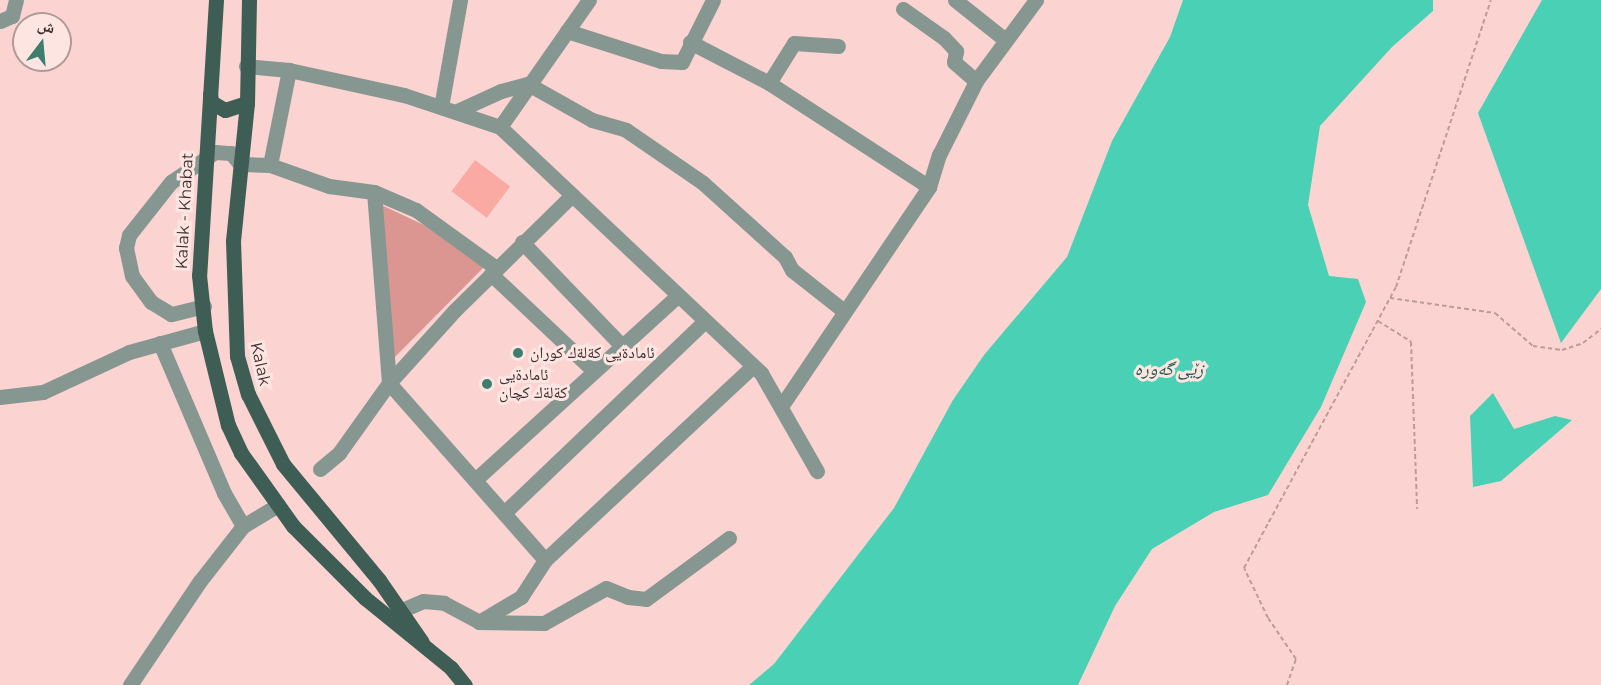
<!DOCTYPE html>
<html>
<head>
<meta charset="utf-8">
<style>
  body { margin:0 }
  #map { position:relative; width:1601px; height:685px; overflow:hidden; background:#fbd3d0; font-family:Montserrat,"Noto Naskh Arabic",sans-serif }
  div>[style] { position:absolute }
  .green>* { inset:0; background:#dc9691 }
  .water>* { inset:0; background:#4ad0b4 }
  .building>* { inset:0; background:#fba9a3; transform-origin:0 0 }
  .path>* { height:2px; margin-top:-1px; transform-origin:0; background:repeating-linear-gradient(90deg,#bc9c99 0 4.5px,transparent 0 7.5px) }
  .minor>* { height:15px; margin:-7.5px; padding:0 7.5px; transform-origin:7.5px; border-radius:7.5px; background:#869792 }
  .major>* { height:15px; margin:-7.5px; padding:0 7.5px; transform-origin:7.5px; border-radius:7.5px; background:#3e5d54 }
  .dots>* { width:16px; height:16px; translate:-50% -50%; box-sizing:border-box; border:3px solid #fde5e2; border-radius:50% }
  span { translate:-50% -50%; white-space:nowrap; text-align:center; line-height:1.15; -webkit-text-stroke:6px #fde5e2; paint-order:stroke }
  .street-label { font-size:16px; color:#3d2d2c }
  .poi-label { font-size:16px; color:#3d2d2c }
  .left { translate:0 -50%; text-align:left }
  .water-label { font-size:18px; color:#22594c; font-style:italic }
  .north { position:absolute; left:12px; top:12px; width:60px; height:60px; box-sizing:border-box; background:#fde5e2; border:2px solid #b09b99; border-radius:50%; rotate:16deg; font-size:16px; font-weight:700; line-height:24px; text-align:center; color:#3d2d2c }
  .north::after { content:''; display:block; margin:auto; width:21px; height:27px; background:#3d7e6f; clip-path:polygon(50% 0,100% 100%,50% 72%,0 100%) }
</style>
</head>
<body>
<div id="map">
  <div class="green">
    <div style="clip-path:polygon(375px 202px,424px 225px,484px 267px,388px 364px)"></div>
  </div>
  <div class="water">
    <div style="clip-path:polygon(1183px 0,1433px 0,1433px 11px,1392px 47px,1320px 126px,1308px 205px,1329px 276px,1358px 279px,1366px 302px,1321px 407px,1268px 495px,1214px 512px,1152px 549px,1115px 606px,1078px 685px,749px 685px,774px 664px,894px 508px,953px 400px,984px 355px,1067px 257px,1112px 141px,1170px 37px)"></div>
    <div style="clip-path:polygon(1542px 0,1601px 0,1601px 289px,1561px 343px,1478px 113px)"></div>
    <div style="clip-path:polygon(1493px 393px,1514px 429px,1555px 416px,1572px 420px,1501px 481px,1473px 487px,1470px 416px)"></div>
  </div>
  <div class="building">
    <div style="left:475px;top:160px;width:44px;height:39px;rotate:37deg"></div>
  </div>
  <div class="path">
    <div style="left:1390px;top:298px;width:106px;rotate:8.1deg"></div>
    <div style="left:1495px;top:313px;width:50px;rotate:41deg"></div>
    <div style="left:1533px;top:346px;width:29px;rotate:8deg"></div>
    <div style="left:1562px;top:350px;width:22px;rotate:-18deg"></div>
    <div style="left:1583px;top:343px;width:23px;rotate:-38deg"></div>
    <div style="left:1378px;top:321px;width:39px;rotate:32deg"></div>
    <div style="left:1411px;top:342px;width:167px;rotate:87.9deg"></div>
    <div style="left:1287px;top:685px;width:28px;rotate:-71deg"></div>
    <div style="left:1296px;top:659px;width:50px;rotate:-124.3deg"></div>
    <div style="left:1268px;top:618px;width:55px;rotate:-115.6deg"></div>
    <div style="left:1244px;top:568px;width:319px;rotate:-61.6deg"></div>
    <div style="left:1396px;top:287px;width:302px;rotate:-71.7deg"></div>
  </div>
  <div class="minor">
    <div style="left:955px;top:0;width:63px;rotate:38.5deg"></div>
    <div style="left:903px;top:9px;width:50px;rotate:35.3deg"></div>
    <div style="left:944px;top:38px;width:18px;rotate:47deg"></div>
    <div style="left:956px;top:51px;width:11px;rotate:100deg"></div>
    <div style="left:954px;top:62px;width:29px;rotate:41deg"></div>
    <div style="left:0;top:21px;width:13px;rotate:-23deg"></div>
    <div style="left:12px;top:16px;width:16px;rotate:-76deg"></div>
    <div style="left:567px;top:31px;width:99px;rotate:17.7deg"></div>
    <div style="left:661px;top:61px;width:21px;rotate:3deg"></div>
    <div style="left:682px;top:62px;width:69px;rotate:-63.4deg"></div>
    <div style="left:690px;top:42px;width:89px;rotate:27.4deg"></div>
    <div style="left:769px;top:83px;width:191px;rotate:33deg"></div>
    <div style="left:246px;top:66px;width:43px;rotate:5.3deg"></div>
    <div style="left:289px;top:70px;width:118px;rotate:12.3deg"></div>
    <div style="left:404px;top:95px;width:101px;rotate:18.4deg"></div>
    <div style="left:500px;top:127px;width:155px;rotate:-55deg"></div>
    <div style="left:769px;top:83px;width:47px;rotate:-58deg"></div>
    <div style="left:794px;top:43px;width:44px;rotate:3.9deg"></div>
    <div style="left:441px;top:107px;width:109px;rotate:-79.9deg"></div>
    <div style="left:457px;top:111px;width:48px;rotate:-24.4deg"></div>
    <div style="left:501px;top:91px;width:28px;rotate:-15deg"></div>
    <div style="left:528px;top:84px;width:73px;rotate:29.4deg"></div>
    <div style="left:592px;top:120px;width:35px;rotate:16deg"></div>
    <div style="left:626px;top:130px;width:93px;rotate:34.5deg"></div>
    <div style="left:703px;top:183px;width:110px;rotate:42.1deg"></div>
    <div style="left:785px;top:257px;width:15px;rotate:62deg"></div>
    <div style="left:792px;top:270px;width:66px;rotate:38.3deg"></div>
    <div style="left:500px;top:127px;width:359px;rotate:43.3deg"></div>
    <div style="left:761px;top:373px;width:113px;rotate:60.3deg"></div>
    <div style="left:270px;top:165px;width:97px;rotate:-78.7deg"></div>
    <div style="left:374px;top:192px;width:192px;rotate:85.5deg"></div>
    <div style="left:389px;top:383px;width:236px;rotate:48.6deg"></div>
    <div style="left:522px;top:242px;width:144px;rotate:46.1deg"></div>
    <div style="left:491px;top:274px;width:141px;rotate:43.3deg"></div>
    <div style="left:204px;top:306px;width:34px;rotate:166deg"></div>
    <div style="left:171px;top:314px;width:23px;rotate:-149deg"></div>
    <div style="left:151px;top:302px;width:32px;rotate:-126deg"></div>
    <div style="left:132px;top:276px;width:29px;rotate:-102deg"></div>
    <div style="left:126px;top:248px;width:13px;rotate:-77deg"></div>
    <div style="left:129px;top:235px;width:68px;rotate:-51.6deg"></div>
    <div style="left:171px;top:182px;width:53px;rotate:-34.3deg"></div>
    <div style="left:215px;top:152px;width:16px;rotate:4deg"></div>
    <div style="left:231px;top:153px;width:14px;rotate:51deg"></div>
    <div style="left:240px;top:164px;width:30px;rotate:2deg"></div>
    <div style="left:270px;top:165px;width:63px;rotate:19.6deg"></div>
    <div style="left:329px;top:186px;width:45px;rotate:7.6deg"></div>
    <div style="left:374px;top:192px;width:46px;rotate:23.2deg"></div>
    <div style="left:416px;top:210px;width:99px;rotate:35.9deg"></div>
    <div style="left:160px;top:343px;width:163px;rotate:66.9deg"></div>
    <div style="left:224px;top:493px;width:38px;rotate:60deg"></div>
    <div style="left:0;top:397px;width:43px;rotate:-6.6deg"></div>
    <div style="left:43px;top:392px;width:95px;rotate:-24.9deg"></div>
    <div style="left:129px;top:352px;width:79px;rotate:-15.4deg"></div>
    <div style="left:782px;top:405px;width:263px;rotate:-56deg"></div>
    <div style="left:929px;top:187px;width:34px;rotate:-73deg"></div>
    <div style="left:939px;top:155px;width:83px;rotate:-63.4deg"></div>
    <div style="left:976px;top:81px;width:101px;rotate:-53.5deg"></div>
    <div style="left:320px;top:469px;width:25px;rotate:-40deg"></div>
    <div style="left:339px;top:453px;width:86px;rotate:-54.5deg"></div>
    <div style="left:389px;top:383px;width:98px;rotate:-47.9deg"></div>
    <div style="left:455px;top:310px;width:164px;rotate:-44.5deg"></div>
    <div style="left:475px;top:480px;width:272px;rotate:-42.3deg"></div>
    <div style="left:504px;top:513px;width:277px;rotate:-43.7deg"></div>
    <div style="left:402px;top:610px;width:23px;rotate:-23deg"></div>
    <div style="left:423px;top:601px;width:21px;rotate:5deg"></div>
    <div style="left:444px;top:603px;width:40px;rotate:28deg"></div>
    <div style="left:479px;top:622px;width:49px;rotate:-30.8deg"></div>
    <div style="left:521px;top:597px;width:44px;rotate:-57deg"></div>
    <div style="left:545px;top:560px;width:284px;rotate:-43deg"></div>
    <div style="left:479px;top:622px;width:65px;rotate:0.9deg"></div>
    <div style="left:544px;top:623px;width:71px;rotate:-29.4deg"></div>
    <div style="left:606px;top:588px;width:24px;rotate:22deg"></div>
    <div style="left:628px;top:597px;width:18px;rotate:6deg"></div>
    <div style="left:646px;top:599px;width:103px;rotate:-36.3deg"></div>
    <div style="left:130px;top:685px;width:125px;rotate:-56.1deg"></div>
    <div style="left:200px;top:581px;width:70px;rotate:-52deg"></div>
    <div style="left:243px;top:526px;width:41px;rotate:-31deg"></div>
  </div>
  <div class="major">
    <div style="left:216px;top:0;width:276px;rotate:93.5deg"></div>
    <div style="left:199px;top:275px;width:56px;rotate:83.9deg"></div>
    <div style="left:205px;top:331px;width:97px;rotate:76.3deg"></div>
    <div style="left:228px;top:425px;width:31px;rotate:65deg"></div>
    <div style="left:241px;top:453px;width:90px;rotate:54.5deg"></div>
    <div style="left:293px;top:526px;width:102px;rotate:45deg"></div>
    <div style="left:365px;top:598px;width:111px;rotate:39.1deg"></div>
    <div style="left:451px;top:668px;width:22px;rotate:51deg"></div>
    <div style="left:249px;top:0;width:103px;rotate:91.1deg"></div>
    <div style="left:247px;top:103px;width:139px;rotate:95.8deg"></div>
    <div style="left:233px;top:241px;width:115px;rotate:88deg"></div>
    <div style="left:237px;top:356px;width:40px;rotate:74deg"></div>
    <div style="left:248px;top:394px;width:78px;rotate:63.4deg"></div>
    <div style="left:283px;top:464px;width:151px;rotate:50.4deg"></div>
    <div style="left:379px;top:580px;width:75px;rotate:55.3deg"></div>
    <div style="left:210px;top:94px;width:8px;rotate:83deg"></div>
    <div style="left:211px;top:102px;width:16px;rotate:30deg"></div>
    <div style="left:225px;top:110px;width:23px;rotate:-18deg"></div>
  </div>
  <div class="dots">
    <div style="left:518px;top:353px;background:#3d7e6f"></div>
    <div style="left:487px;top:384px;background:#3d7e6f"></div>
  </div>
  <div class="street-label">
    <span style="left:185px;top:211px;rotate:-87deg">Kalak - Khabat</span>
    <span style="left:260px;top:364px;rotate:77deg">Kalak</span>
  </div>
  <div class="poi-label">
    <span class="left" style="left:530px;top:353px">ئامادةيى كةلةك كوران</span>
    <span class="left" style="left:499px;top:384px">ئامادةيى<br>كةلةك كچان</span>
  </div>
  <div class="water-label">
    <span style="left:1169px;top:369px">زێی گەورە</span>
  </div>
  <div class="north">ش</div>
</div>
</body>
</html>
